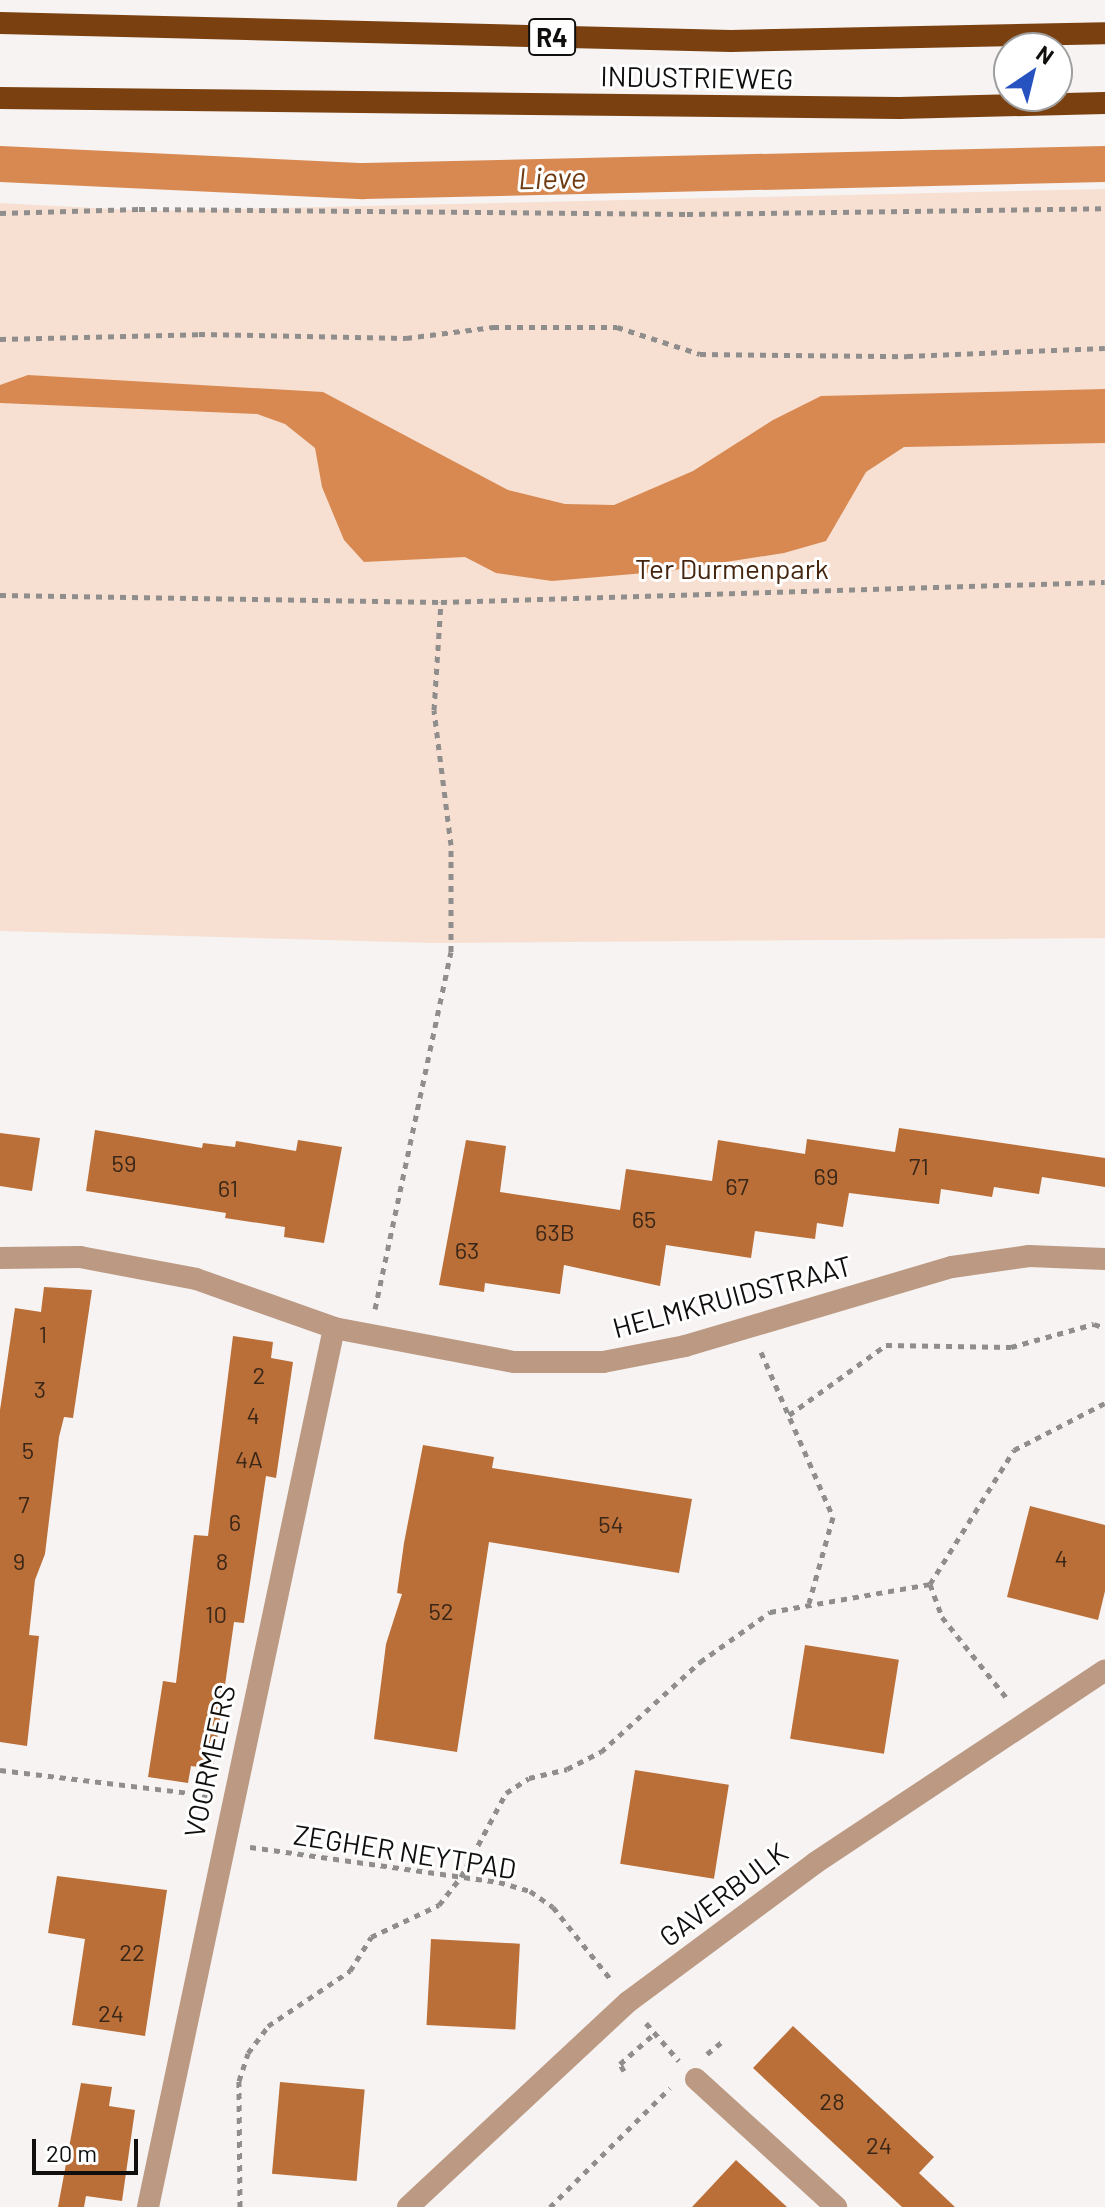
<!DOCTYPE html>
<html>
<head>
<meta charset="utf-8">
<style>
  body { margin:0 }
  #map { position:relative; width:1105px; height:2207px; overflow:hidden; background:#f6f3f2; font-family:Barlow,sans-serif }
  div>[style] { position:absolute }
  .green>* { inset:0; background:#f7e0d1 }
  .water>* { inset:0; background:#d88952 }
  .canal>* { height:36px; margin:-18px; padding:0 18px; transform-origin:18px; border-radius:18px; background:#d88952 }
  .building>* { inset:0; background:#bb6f38; transform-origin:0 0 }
  .path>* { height:5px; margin-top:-2.5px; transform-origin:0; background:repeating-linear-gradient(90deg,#908e8d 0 6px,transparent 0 12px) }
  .minor>* { height:22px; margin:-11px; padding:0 11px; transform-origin:11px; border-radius:11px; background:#bc9982 }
  .trunk>* { height:22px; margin:-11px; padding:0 11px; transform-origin:11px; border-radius:11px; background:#7a4010 }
  span { translate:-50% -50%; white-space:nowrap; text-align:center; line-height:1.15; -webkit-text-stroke:6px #fff; paint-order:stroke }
  .number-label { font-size:24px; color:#3b2718 }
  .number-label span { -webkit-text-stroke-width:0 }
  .shield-label span { padding:2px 6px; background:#fff; border:2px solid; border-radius:6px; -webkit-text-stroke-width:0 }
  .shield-label { font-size:26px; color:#100f0e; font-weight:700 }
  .street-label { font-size:28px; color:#100f0e }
  .park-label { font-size:28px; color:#45250e }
  .water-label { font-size:30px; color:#6f3b12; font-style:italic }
  .north { position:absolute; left:993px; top:32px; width:80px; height:80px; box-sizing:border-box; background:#fff; border:2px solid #9f9f9f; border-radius:50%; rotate:35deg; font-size:22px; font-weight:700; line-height:32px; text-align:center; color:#100f0e }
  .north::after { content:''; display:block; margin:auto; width:28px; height:36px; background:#2753c1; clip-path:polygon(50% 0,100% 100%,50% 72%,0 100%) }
  .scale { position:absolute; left:32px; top:2139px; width:106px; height:36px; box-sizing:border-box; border:4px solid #100f0e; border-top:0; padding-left:10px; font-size:24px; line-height:28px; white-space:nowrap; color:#100f0e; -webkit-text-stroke:6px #fff; paint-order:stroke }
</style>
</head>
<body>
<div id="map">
  <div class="green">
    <div style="clip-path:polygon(1105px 189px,1105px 938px,433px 943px,0 931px,0 203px,150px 211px)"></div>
  </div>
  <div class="water">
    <div style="clip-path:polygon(28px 375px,323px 392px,508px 490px,565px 504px,614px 505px,693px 471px,773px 420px,821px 396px,1105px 389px,1105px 443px,904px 447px,866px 472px,826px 541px,784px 553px,668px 571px,552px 581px,496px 573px,465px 557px,364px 562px,344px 540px,322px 487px,315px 448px,285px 424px,257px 414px,0 403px,0 385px)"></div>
  </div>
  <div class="canal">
    <div style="left:0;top:164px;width:364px;rotate:2.7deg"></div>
    <div style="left:364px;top:181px;width:741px;rotate:-1.31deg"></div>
  </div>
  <div class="building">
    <div style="clip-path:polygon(899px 1128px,1105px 1158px,1105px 1187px,1042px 1177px,1039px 1194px,994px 1187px,992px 1197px,941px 1189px,939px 1204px,849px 1193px,843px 1227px,817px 1223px,815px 1239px,755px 1231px,751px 1258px,666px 1245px,660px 1286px,564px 1265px,560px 1294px,485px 1283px,484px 1292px,439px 1285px,466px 1140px,506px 1146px,500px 1192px,620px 1210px,626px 1169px,712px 1181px,718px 1140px,805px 1154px,807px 1139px,895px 1152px)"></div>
    <div style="clip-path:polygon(95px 1130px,202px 1148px,203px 1143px,235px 1147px,236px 1141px,296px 1151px,298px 1140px,342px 1147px,324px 1243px,284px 1237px,285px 1227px,225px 1218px,226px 1213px,86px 1191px)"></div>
    <div style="clip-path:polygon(0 1133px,40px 1138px,32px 1191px,0 1186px)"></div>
    <div style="clip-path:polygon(44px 1287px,92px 1290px,73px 1418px,64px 1417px,59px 1437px,45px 1554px,35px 1580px,29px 1635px,39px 1636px,27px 1746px,0 1742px,0 1410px,15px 1308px,41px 1312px)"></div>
    <div style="clip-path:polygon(233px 1336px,273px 1342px,271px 1358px,293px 1362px,276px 1478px,266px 1476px,244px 1623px,234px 1622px,213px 1769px,191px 1766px,188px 1783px,148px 1777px,163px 1681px,176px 1683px,194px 1535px,208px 1536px)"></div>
    <div style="clip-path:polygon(423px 1445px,494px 1457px,492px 1468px,692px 1499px,679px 1573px,489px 1542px,457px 1752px,374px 1739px,386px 1644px,402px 1594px,397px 1593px,404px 1543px)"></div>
    <div style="clip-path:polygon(1030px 1506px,1105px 1525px,1105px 1591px,1098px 1620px,1007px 1597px)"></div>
    <div style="left:805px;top:1645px;width:95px;height:95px;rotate:9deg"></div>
    <div style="left:635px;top:1770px;width:95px;height:95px;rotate:9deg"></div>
    <div style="clip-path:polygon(57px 1876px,167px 1890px,145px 2036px,72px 2025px,85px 1939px,48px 1933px)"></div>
    <div style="left:431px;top:1939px;width:89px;height:86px;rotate:3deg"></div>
    <div style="clip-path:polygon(793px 2026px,934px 2157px,919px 2173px,955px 2207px,902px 2207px,753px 2068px)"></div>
    <div style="left:280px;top:2082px;width:85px;height:92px;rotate:5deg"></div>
    <div style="clip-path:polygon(81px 2083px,112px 2087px,109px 2106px,135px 2110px,122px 2201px,86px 2196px,84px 2207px,58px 2207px)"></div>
    <div style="clip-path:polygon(736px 2160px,787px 2207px,692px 2207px)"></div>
  </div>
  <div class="path">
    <div style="left:0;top:213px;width:139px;rotate:-1.6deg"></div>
    <div style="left:139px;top:209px;width:548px;rotate:0.52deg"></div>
    <div style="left:687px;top:214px;width:418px;rotate:-0.8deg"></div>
    <div style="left:0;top:339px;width:199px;rotate:-1.4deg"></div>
    <div style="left:199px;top:334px;width:207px;rotate:1.1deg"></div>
    <div style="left:406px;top:338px;width:88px;rotate:-7.2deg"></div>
    <div style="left:493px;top:327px;width:124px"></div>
    <div style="left:617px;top:327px;width:87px;rotate:18deg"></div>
    <div style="left:700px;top:354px;width:207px;rotate:0.6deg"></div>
    <div style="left:907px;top:356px;width:198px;rotate:-2.3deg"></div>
    <div style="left:0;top:595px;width:441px;rotate:0.9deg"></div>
    <div style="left:441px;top:602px;width:664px;rotate:-1.73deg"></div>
    <div style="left:375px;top:1309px;width:365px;rotate:-78deg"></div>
    <div style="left:451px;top:952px;width:107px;rotate:-90deg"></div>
    <div style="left:451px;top:845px;width:136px;rotate:-97.2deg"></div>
    <div style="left:434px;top:710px;width:108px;rotate:-86.3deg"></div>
    <div style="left:761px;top:1352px;width:180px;rotate:66.4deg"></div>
    <div style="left:833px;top:1517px;width:89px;rotate:105.6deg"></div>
    <div style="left:789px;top:1415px;width:120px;rotate:-35.8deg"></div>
    <div style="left:886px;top:1345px;width:125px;rotate:0.9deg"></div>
    <div style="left:1011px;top:1347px;width:86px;rotate:-15.5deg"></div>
    <div style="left:1094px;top:1324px;width:12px;rotate:20deg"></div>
    <div style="left:930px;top:1584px;width:35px;rotate:70deg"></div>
    <div style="left:942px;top:1617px;width:107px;rotate:51.4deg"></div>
    <div style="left:0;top:1770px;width:209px;rotate:6.9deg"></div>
    <div style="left:250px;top:1847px;width:251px;rotate:8deg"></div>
    <div style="left:499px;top:1882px;width:32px;rotate:16deg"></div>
    <div style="left:530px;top:1891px;width:28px;rotate:35deg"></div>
    <div style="left:553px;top:1907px;width:95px;rotate:51.4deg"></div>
    <div style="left:646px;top:2023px;width:50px;rotate:49deg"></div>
    <div style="left:707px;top:2054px;width:19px;rotate:-39deg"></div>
    <div style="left:624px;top:2071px;width:8px;rotate:-120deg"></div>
    <div style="left:620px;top:2064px;width:45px;rotate:-41.4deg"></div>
    <div style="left:240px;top:2207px;width:126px;rotate:-90.5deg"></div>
    <div style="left:239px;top:2081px;width:29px;rotate:-72deg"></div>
    <div style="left:248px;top:2053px;width:34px;rotate:-53deg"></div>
    <div style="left:268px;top:2026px;width:99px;rotate:-33.9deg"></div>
    <div style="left:350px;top:1971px;width:40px;rotate:-58deg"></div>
    <div style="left:371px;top:1937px;width:75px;rotate:-25.2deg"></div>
    <div style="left:439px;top:1905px;width:36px;rotate:-52deg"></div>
    <div style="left:461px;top:1877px;width:95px;rotate:-61.8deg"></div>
    <div style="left:506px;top:1793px;width:27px;rotate:-33deg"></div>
    <div style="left:529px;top:1778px;width:39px;rotate:-13deg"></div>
    <div style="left:567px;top:1769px;width:38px;rotate:-27deg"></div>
    <div style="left:601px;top:1752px;width:134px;rotate:-42.3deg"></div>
    <div style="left:700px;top:1662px;width:86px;rotate:-35.5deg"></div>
    <div style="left:770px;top:1612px;width:162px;rotate:-9.9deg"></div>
    <div style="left:930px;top:1584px;width:158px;rotate:-57.9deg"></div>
    <div style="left:1014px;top:1450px;width:102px;rotate:-27.3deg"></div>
    <div style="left:550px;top:2207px;width:169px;rotate:-44.8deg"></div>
  </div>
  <div class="minor">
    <div style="left:0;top:1258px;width:80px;rotate:-0.7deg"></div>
    <div style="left:80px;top:1257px;width:118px;rotate:10.7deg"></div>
    <div style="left:196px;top:1279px;width:146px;rotate:19.5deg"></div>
    <div style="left:334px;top:1328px;width:183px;rotate:10.7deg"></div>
    <div style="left:514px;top:1362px;width:89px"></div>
    <div style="left:603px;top:1362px;width:84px;rotate:-11deg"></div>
    <div style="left:685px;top:1346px;width:278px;rotate:-16.5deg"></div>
    <div style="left:952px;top:1267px;width:78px;rotate:-8.1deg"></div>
    <div style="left:1029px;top:1256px;width:76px;rotate:2.3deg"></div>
    <div style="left:696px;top:2079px;width:190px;rotate:42.4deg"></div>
    <div style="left:148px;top:2207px;width:898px;rotate:-78.05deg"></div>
    <div style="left:408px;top:2207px;width:301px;rotate:-43deg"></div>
    <div style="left:628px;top:2002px;width:233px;rotate:-36.6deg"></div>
    <div style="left:815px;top:1863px;width:348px;rotate:-33.6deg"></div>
  </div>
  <div class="trunk">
    <div style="left:0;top:23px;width:731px;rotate:1.41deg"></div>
    <div style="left:731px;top:41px;width:374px;rotate:-1.2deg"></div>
    <div style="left:0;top:98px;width:899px;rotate:0.64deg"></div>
    <div style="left:899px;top:108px;width:206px;rotate:-1.4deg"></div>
  </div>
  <div class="number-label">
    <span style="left:124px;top:1163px">59</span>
    <span style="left:919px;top:1166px">71</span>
    <span style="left:826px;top:1176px">69</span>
    <span style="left:737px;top:1186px">67</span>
    <span style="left:228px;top:1188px">61</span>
    <span style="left:644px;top:1219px">65</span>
    <span style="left:555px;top:1232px">63B</span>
    <span style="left:467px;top:1250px">63</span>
    <span style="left:43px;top:1334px">1</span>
    <span style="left:259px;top:1375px">2</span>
    <span style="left:40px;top:1389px">3</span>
    <span style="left:253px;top:1415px">4</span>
    <span style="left:28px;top:1450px">5</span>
    <span style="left:249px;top:1459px">4A</span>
    <span style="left:24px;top:1504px">7</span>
    <span style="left:235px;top:1522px">6</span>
    <span style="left:611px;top:1524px">54</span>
    <span style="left:1061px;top:1558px">4</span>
    <span style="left:19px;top:1561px">9</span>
    <span style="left:222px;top:1561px">8</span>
    <span style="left:441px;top:1611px">52</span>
    <span style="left:216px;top:1614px">10</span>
    <span style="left:132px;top:1952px">22</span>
    <span style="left:111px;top:2013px">24</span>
    <span style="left:832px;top:2101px">28</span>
    <span style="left:879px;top:2145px">24</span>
  </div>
  <div class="shield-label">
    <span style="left:552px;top:37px">R4</span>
  </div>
  <div class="street-label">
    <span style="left:697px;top:77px;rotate:1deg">INDUSTRIEWEG</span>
    <span style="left:732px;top:1296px;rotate:-15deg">HELMKRUIDSTRAAT</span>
    <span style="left:209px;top:1761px;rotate:-78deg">VOORMEERS</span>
    <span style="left:405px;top:1851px;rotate:9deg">ZEGHER NEYTPAD</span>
    <span style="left:723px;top:1894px;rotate:-37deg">GAVERBULK</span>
  </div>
  <div class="park-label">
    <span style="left:732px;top:568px">Ter Durmenpark</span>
  </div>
  <div class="water-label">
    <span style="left:552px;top:177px;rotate:-1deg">Lieve</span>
  </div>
  <div class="north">N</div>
  <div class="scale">20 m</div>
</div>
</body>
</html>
